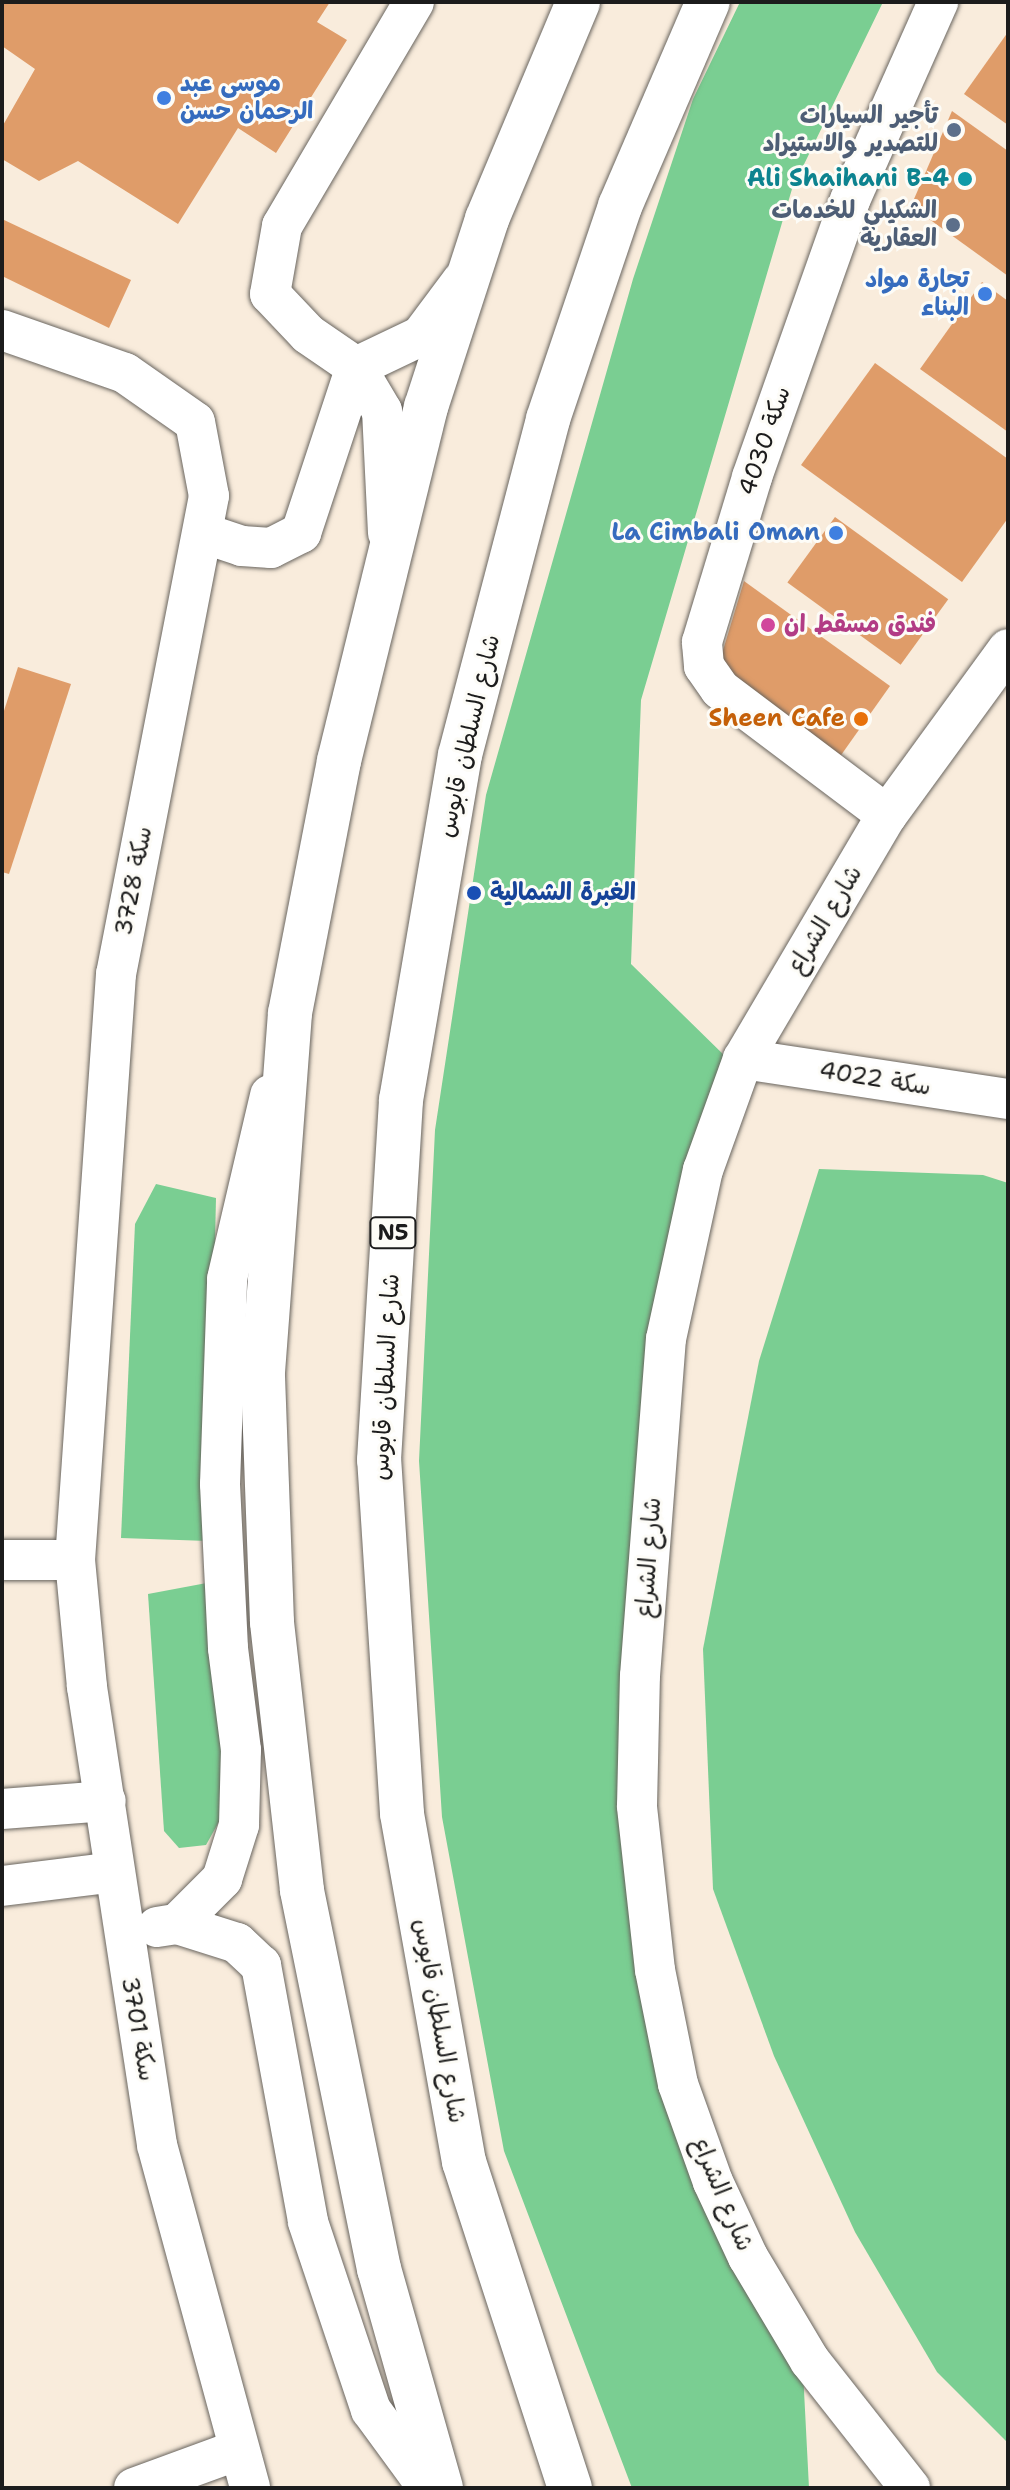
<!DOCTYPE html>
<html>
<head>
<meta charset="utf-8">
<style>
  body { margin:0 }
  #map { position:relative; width:1010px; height:2490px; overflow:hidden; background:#f9ecdc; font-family:"Shantell Sans","Playpen Sans Arabic",sans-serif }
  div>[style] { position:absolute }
  .green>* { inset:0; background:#7ace92 }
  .building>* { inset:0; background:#df9c69; transform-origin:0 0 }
  .roads { filter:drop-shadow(0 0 2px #69655f) drop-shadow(0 0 2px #69655f) }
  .minor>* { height:40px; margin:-20px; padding:0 20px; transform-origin:20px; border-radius:20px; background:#fff }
  .highway>* { height:44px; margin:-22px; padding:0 22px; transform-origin:22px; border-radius:22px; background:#fff }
  .dots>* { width:22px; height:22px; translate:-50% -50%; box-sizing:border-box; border:4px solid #fdfcf7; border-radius:50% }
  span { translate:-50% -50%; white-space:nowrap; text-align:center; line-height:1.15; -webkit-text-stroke:6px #fdfcf7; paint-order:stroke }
  .shield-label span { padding:2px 6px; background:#fdfcf7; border:2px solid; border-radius:6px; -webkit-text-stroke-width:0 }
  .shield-label { font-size:22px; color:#1c1c1c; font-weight:700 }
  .shop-label { font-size:24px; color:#366cbe; font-weight:700 }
  .left { translate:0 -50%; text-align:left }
  .right { translate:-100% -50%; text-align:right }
  .service-label { font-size:24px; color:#4e5e75; font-weight:700 }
  .culture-label { font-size:24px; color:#0d838f; font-weight:700 }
  .street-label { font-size:24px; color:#1c1c1c }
  .hotel-label { font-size:24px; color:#b23c85; font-weight:700 }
  .food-label { font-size:24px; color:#c56008; font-weight:700 }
  .transit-label { font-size:24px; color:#164399; font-weight:700 }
  .frame { position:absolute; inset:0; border:4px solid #1c1c1c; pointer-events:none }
</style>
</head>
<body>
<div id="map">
  <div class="green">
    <div style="clip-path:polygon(740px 2px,883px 2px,792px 189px,641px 700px,631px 964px,728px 1059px,689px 1167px,642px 1970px,803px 2371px,809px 2488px,632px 2488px,504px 2151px,442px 1817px,419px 1461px,435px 1130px,486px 795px,633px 279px,693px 99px)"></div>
    <div style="clip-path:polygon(819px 1169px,983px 1175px,1008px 1183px,1008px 2443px,937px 2372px,855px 2232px,774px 2056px,713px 1889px,703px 1649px,759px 1361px)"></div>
    <div style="clip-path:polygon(156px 1184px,216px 1198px,208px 1541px,121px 1538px,135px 1224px)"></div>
    <div style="clip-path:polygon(212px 1582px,225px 1811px,206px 1845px,179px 1848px,164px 1831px,148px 1594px)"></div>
  </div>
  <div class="building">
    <div style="clip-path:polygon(2px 2px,330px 2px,317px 22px,347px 40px,276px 153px,238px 128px,178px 224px,78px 161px,39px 181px,2px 159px,2px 127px,35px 69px,2px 46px)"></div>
    <div style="clip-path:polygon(1008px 32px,1008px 125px,964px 94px)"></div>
    <div style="clip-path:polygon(952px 111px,1008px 151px,1008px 276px,911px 206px)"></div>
    <div style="clip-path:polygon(2px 219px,131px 280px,109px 328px,2px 276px)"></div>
    <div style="clip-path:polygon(982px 282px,1008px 301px,1008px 432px,920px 369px)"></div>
    <div style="clip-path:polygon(875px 363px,1008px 459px,1008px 518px,962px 582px,801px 465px)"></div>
    <div style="left:835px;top:517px;width:140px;height:81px;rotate:36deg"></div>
    <div style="clip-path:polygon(744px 581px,890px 686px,839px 758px,717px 670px)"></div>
    <div style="clip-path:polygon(18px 667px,71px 684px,9px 874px,2px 872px,2px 717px)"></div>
  </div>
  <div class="roads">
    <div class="minor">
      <div style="left:2px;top:330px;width:130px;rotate:19.3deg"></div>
      <div style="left:125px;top:373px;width:85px;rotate:35deg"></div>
      <div style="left:195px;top:422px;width:75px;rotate:79.3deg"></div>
      <div style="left:209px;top:496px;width:487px;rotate:101deg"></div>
      <div style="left:116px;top:974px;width:587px;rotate:94deg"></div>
      <div style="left:75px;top:1560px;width:128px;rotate:84.6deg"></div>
      <div style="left:87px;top:1687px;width:463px;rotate:81.3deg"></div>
      <div style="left:157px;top:2145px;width:355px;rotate:74.8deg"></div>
      <div style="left:203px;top:533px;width:41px;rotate:18.4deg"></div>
      <div style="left:242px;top:546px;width:29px;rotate:4deg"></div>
      <div style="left:271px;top:548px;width:34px;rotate:-27deg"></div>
      <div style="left:301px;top:533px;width:175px;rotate:-71.7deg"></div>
      <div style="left:356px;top:367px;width:72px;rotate:-25.5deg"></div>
      <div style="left:421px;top:336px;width:69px;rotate:-53.3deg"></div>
      <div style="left:388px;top:533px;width:122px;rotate:-92.8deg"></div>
      <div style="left:382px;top:411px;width:51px;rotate:-120.6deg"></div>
      <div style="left:356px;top:367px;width:58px;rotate:-145.5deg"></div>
      <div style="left:308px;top:334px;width:55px;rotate:-133.5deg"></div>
      <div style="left:270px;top:294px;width:69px;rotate:-80deg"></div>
      <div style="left:282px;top:226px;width:260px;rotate:-59.5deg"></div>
      <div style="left:887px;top:815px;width:209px;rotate:-143deg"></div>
      <div style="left:720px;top:689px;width:28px;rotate:-125deg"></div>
      <div style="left:704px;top:666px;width:24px;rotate:-95deg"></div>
      <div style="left:702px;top:642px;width:172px;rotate:-73.1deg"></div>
      <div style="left:752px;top:477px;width:294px;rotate:-70.5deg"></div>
      <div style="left:850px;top:200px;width:217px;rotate:-66deg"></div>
      <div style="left:743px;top:1059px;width:268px;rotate:8.6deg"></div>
      <div style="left:2px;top:1560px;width:73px"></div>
      <div style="left:2px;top:1809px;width:104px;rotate:-4.4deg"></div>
      <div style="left:2px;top:1886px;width:113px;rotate:-7.1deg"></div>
      <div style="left:177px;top:1924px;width:64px;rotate:-45deg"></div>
      <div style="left:222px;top:1879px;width:57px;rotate:-72.5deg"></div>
      <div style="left:239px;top:1825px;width:75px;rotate:-88.5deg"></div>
      <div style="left:241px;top:1750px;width:103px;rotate:-97.3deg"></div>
      <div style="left:228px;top:1648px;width:164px;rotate:-92.8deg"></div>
      <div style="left:220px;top:1484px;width:205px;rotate:-88deg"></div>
      <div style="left:227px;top:1279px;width:189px;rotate:-76.8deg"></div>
      <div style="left:157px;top:1927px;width:20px;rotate:-9deg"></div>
      <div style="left:177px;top:1924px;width:63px;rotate:17.6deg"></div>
      <div style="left:237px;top:1943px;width:33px;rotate:43deg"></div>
      <div style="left:261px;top:1965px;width:261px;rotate:79.6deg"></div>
      <div style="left:308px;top:2222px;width:198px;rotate:71.5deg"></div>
      <div style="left:371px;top:2410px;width:97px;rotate:53.8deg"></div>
      <div style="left:134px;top:2488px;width:111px;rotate:-20.1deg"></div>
      <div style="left:910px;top:2488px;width:162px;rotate:-128.2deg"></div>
      <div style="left:810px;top:2361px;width:121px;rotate:-120.8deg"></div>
      <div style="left:748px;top:2257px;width:83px;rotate:-115deg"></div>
      <div style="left:713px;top:2182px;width:104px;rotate:-109.7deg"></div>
      <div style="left:678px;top:2084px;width:116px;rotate:-101.4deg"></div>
      <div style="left:655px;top:1970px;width:165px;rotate:-96.3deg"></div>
      <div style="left:637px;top:1806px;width:130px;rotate:-88.7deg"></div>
      <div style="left:640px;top:1676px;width:338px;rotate:-85.6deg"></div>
      <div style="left:666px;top:1339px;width:173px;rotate:-77.7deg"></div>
      <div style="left:703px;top:1170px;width:118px;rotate:-70.2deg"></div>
      <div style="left:743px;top:1059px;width:283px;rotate:-59.5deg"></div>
      <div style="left:887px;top:815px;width:205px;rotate:-53.9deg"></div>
    </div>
    <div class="highway">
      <div style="left:441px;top:2488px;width:228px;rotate:-105.8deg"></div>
      <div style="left:379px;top:2269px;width:387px;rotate:-101.5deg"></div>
      <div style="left:302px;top:1890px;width:270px;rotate:-96.4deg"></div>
      <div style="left:272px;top:1622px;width:250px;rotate:-92.1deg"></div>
      <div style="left:263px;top:1372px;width:360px;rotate:-85.7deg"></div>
      <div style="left:290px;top:1013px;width:257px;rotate:-79deg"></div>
      <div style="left:339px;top:761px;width:365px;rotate:-76.2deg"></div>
      <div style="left:426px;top:407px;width:198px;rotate:-72deg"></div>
      <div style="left:487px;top:219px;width:235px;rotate:-67.2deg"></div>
      <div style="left:570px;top:2488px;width:343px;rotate:-108deg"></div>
      <div style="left:464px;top:2162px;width:354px;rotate:-100.1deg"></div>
      <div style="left:402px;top:1813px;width:354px;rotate:-93.7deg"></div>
      <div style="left:379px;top:1460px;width:361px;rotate:-86.5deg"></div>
      <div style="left:401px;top:1100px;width:350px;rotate:-80.3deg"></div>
      <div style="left:460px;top:755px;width:347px;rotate:-75.3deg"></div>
      <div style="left:548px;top:419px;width:225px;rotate:-71.3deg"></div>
      <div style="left:620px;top:206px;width:222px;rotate:-66.7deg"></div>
    </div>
  </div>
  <div class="dots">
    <div style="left:164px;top:98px;background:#3f7fe0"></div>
    <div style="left:954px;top:130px;background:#5c6f8a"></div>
    <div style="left:965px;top:179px;background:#0f9aa8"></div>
    <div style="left:953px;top:225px;background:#5c6f8a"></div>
    <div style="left:985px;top:294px;background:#3f7fe0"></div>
    <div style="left:836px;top:533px;background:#3f7fe0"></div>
    <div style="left:768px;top:625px;background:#d1479c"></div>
    <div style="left:861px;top:719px;background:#e8710a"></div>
    <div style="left:474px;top:893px;background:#1a4fb4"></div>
  </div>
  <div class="shield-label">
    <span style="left:393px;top:1233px">N5</span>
  </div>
  <div class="shop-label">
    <span class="left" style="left:180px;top:98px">موسى عبد<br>الرحمان حسن</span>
    <span class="right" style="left:969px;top:294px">تجارة مواد<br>البناء</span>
    <span class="right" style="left:820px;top:533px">La Cimbali Oman</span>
  </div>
  <div class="service-label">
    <span class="right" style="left:938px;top:130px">تأجير السيارات<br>للتصدير والاستيراد</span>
    <span class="right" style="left:937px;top:225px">الشكيلي للخدمات<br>العقارية</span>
  </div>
  <div class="culture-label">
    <span class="right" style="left:949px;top:179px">Ali Shaihani B-4</span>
  </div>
  <div class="street-label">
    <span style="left:765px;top:441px;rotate:-71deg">سكة 4030</span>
    <span style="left:469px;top:736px;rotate:-77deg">شارع السلطان قابوس</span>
    <span style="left:134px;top:881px;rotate:-79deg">سكة 3728</span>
    <span style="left:825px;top:920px;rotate:-59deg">شارع الشراع</span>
    <span style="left:875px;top:1079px;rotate:9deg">سكة 4022</span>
    <span style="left:386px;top:1377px;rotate:-87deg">شارع السلطان قابوس</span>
    <span style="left:649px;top:1558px;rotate:-86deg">شارع الشراع</span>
    <span style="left:439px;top:2021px;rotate:80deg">شارع السلطان قابوس</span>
    <span style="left:138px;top:2029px;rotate:80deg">سكة 3701</span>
    <span style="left:722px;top:2194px;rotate:67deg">شارع الشراع</span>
  </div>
  <div class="hotel-label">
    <span class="left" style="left:784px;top:625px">فندق مسقط ان</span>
  </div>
  <div class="food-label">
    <span class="right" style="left:845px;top:719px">Sheen Cafe</span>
  </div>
  <div class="transit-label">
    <span class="left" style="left:490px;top:893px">الغبرة الشمالية</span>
  </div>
  <div class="frame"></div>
</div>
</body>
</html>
